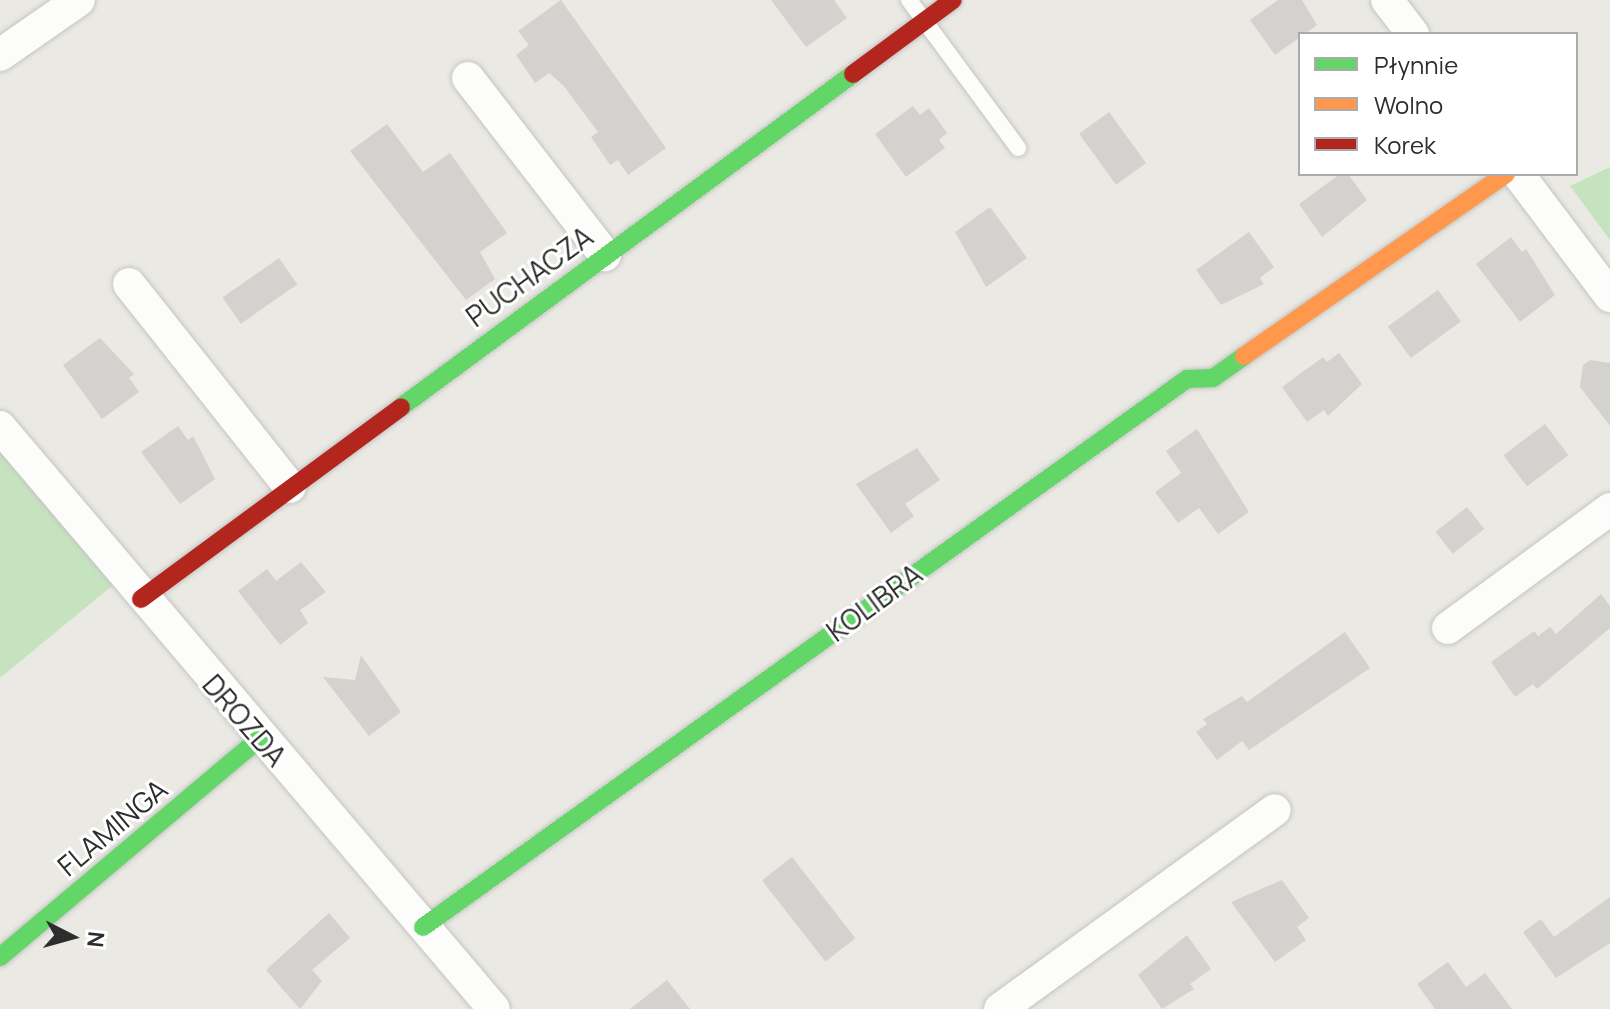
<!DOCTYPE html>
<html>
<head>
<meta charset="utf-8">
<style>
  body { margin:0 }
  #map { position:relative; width:1610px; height:1009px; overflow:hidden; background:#eae9e3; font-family:Manrope,sans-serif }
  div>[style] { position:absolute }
  .green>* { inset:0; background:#c6e3bf }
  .building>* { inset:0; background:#d3d2ce; transform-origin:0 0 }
  .roads { filter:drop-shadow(0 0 2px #c4c4c3) drop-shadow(0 0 2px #c4c4c3) }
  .lane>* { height:16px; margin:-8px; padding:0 8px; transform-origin:8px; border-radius:8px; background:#fcfcfb }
  .street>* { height:32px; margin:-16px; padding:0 16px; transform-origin:16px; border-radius:16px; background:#fcfcfb }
  .fast>* { height:18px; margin:-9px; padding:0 9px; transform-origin:9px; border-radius:9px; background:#63d668 }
  .slow>* { height:18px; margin:-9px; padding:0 9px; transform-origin:9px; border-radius:9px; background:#ff974d }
  .jam>* { height:18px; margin:-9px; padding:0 9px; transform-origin:9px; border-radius:9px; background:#b3261e }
  span { translate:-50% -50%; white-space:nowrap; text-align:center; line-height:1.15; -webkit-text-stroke:6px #fff; paint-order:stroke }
  .street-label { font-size:28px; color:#2d2d2d }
  .legend { position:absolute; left:1298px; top:32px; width:280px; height:144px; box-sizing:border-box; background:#fff; border:2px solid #ababab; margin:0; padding:10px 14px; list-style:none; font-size:24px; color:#2d2d2d }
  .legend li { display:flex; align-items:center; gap:16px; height:40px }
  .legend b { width:40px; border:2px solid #ababab }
  .north { position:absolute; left:32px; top:897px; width:80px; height:80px; -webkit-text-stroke:6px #fff; paint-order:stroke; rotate:96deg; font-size:22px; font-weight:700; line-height:32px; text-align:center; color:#2d2d2d }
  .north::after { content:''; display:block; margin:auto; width:28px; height:36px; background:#2d2d2d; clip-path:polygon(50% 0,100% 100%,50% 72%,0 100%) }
</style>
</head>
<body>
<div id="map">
  <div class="green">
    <div style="clip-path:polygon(1610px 167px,1610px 240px,1570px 186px)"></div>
    <div style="clip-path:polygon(0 446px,113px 585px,0 678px)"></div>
  </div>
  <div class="building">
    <div style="clip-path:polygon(561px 0,666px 148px,628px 175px,618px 160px,610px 165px,591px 137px,598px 132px,563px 85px,549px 73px,535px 83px,516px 55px,529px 45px,518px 31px)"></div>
    <div style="clip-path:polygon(771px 0,834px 0,847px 18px,806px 47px)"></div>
    <div style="clip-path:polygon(1278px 0,1302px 0,1317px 25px,1275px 55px,1250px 20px)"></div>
    <div style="clip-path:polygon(913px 106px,920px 115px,929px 108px,947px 133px,939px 140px,945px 148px,906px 177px,875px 134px)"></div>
    <div style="left:1109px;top:112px;width:63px;height:37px;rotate:54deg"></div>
    <div style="clip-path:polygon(387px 124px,423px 172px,450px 153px,507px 233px,480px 252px,495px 279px,466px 300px,350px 151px)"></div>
    <div style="clip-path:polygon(1340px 174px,1348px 174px,1367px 200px,1322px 237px,1299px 204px)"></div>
    <div style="clip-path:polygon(990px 207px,1027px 258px,986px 287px,955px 232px)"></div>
    <div style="clip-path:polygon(1249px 232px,1274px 267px,1260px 278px,1264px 284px,1221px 305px,1196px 270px)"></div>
    <div style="clip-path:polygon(1511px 237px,1522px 252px,1526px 249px,1555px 295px,1520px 322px,1476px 264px)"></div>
    <div style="left:279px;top:258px;width:32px;height:69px;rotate:55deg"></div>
    <div style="left:1438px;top:290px;width:39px;height:62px;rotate:54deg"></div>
    <div style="clip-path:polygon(100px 338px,134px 374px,129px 378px,139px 392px,102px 419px,63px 365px)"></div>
    <div style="clip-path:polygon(1339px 353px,1362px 384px,1328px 416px,1324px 410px,1307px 422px,1282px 387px,1323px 357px,1327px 362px)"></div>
    <div style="clip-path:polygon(1590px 360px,1610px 363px,1610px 426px,1580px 387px,1583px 365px)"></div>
    <div style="left:1545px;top:424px;width:39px;height:52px;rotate:53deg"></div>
    <div style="clip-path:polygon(178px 426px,188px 440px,193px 436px,215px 479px,180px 504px,141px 452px)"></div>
    <div style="clip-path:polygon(1197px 429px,1249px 512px,1218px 534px,1199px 508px,1178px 523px,1155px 492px,1181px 473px,1166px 451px)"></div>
    <div style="clip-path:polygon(917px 448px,940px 480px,905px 504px,914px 516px,891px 533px,856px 484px)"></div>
    <div style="left:1467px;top:507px;width:28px;height:40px;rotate:52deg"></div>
    <div style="clip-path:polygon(301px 562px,326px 592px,300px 610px,308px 623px,280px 645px,238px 591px,267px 569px,276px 581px)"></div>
    <div style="clip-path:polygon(1601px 594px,1610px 606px,1610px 628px,1537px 689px,1533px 684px,1515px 697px,1491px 662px,1534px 631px,1538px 636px,1550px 627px,1556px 634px)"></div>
    <div style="clip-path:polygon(1345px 632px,1370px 668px,1249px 750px,1242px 741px,1217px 760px,1196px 732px,1207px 724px,1203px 719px,1242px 696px,1247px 702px)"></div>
    <div style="clip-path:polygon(361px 655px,401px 712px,369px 736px,323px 677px,355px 680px)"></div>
    <div style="left:792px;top:857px;width:103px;height:38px;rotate:52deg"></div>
    <div style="clip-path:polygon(1282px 880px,1309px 918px,1297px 927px,1306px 940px,1275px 962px,1231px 902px)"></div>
    <div style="clip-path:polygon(1610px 897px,1610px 943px,1556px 978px,1523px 932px,1541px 919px,1554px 937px)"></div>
    <div style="clip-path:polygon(329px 913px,350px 938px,312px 970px,322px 981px,300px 1009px,266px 970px)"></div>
    <div style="clip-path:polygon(1187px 935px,1211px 969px,1190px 984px,1194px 989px,1162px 1009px,1138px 975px)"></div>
    <div style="clip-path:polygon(1448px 962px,1466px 987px,1485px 973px,1512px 1009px,1435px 1009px,1417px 984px)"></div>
    <div style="clip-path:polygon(667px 980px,690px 1009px,630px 1009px)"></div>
  </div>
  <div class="roads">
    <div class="lane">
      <div style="left:909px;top:0;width:184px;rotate:53.6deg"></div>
    </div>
    <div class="street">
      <div style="left:1387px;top:0;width:43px;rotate:52.6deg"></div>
      <div style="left:0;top:55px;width:96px;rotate:-34.8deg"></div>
      <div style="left:468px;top:78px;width:224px;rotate:52.3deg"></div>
      <div style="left:1518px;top:174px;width:153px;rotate:53deg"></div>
      <div style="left:129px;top:284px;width:259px;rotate:51.6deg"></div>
      <div style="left:0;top:427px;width:763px;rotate:49.68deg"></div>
      <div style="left:1448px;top:628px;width:201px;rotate:-36.3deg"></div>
      <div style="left:1000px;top:1009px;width:339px;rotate:-35.9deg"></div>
    </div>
    <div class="fast">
      <div style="left:401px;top:407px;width:561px;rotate:-36.38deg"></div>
      <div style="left:423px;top:927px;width:940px;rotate:-35.65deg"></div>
      <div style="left:1187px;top:379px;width:26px;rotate:-2deg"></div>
      <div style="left:1213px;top:378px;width:38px;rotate:-35deg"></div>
      <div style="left:0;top:957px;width:340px;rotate:-40.1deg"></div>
    </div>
    <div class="slow">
      <div style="left:1244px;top:356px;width:319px;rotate:-34.8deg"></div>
    </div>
    <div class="jam">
      <div style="left:853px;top:74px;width:124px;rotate:-36.5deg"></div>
      <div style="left:141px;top:599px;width:323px;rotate:-36.4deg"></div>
    </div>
  </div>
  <div class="street-label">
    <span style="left:529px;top:276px;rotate:-36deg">PUCHACZA</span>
    <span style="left:874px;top:602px;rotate:-36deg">KOLIBRA</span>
    <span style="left:245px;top:720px;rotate:49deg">DROZDA</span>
    <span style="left:112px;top:827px;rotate:-40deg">FLAMINGA</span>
  </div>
  <ul class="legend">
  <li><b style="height:10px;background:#63d668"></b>Płynnie</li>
  <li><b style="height:10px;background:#ff974d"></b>Wolno</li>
  <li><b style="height:10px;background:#b3261e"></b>Korek</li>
  </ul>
  <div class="north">N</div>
</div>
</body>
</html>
